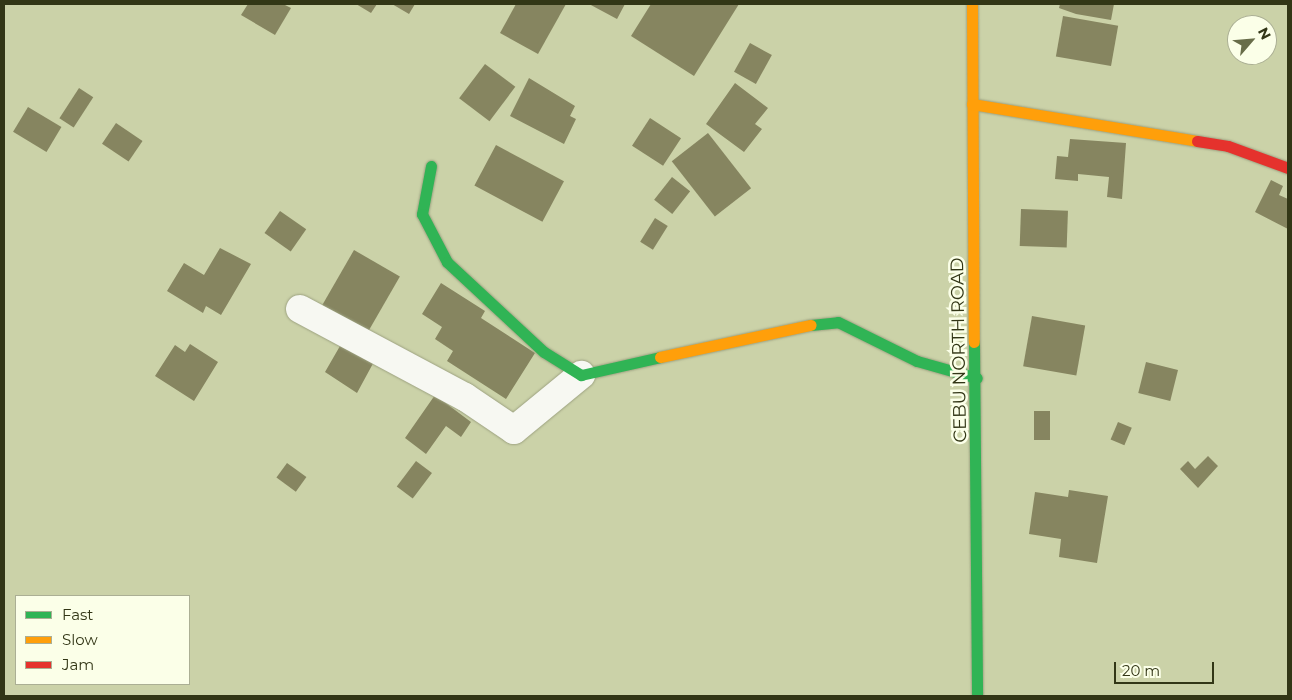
<!DOCTYPE html>
<html>
<head>
<meta charset="utf-8">
<style>
  body { margin:0 }
  #map { position:relative; width:1292px; height:700px; overflow:hidden; background:#cbd2a8; font-family:Montserrat,sans-serif }
  div>[style] { position:absolute }
  .building>* { inset:0; background:#868560; transform-origin:0 0 }
  .roads { filter:drop-shadow(0 0 1px #9da281) drop-shadow(0 0 1px #9da281) }
  .street>* { height:28px; margin:-14px; padding:0 14px; transform-origin:14px; border-radius:14px; background:#f7f8f2 }
  .fast>* { height:11px; margin:-5.5px; padding:0 5.5px; transform-origin:5.5px; border-radius:5.5px; background:#30b455 }
  .slow>* { height:11px; margin:-5.5px; padding:0 5.5px; transform-origin:5.5px; border-radius:5.5px; background:#ff9f0a }
  .jam>* { height:11px; margin:-5.5px; padding:0 5.5px; transform-origin:5.5px; border-radius:5.5px; background:#e5322d }
  span { translate:-50% -50%; white-space:nowrap; text-align:center; line-height:1.15; -webkit-text-stroke:5px #fbffe8; paint-order:stroke }
  .street-label { font-size:18px; color:#323616 }
  .frame { position:absolute; inset:0; border:5px solid #323616; pointer-events:none }
  .legend { position:absolute; left:15px; top:595px; width:175px; height:90px; box-sizing:border-box; background:#fbffe8; border:1px solid #abaf94; margin:0; padding:6px 9px; list-style:none; font-size:15px; color:#323616 }
  .legend li { display:flex; align-items:center; gap:10px; height:25px }
  .legend b { width:25px; border:1px solid #abaf94 }
  .north { position:absolute; left:1227px; top:15px; width:50px; height:50px; box-sizing:border-box; background:#fbffe8; border:1px solid #abaf94; border-radius:50%; rotate:63deg; font-size:14px; font-weight:700; line-height:20px; text-align:center; color:#323616 }
  .north::after { content:''; display:block; margin:auto; width:18px; height:22px; background:#686d49; clip-path:polygon(50% 0,100% 100%,50% 72%,0 100%) }
  .scale { position:absolute; left:1114px; top:662px; width:100px; height:22px; box-sizing:border-box; border:2px solid #323616; border-top:0; padding-left:6px; font-size:15px; line-height:18px; white-space:nowrap; color:#323616; -webkit-text-stroke:4px #fbffe8; paint-order:stroke }
</style>
</head>
<body>
<div id="map">
  <div class="building">
    <div style="clip-path:polygon(248px 4px,283px 4px,291px 8px,275px 35px,241px 15px)"></div>
    <div style="clip-path:polygon(356px 4px,377px 4px,371px 13px)"></div>
    <div style="clip-path:polygon(392px 4px,415px 4px,409px 14px)"></div>
    <div style="clip-path:polygon(516px 4px,566px 4px,538px 54px,500px 33px)"></div>
    <div style="clip-path:polygon(589px 4px,625px 4px,617px 19px)"></div>
    <div style="clip-path:polygon(651px 4px,739px 4px,694px 76px,631px 36px)"></div>
    <div style="clip-path:polygon(1060px 4px,1114px 4px,1111px 20px,1076px 14px,1059px 8px)"></div>
    <div style="left:1063px;top:16px;width:56px;height:41px;rotate:10deg"></div>
    <div style="left:750px;top:43px;width:25px;height:33px;rotate:29deg"></div>
    <div style="left:485px;top:64px;width:38px;height:43px;rotate:37deg"></div>
    <div style="clip-path:polygon(529px 78px,575px 106px,570px 116px,576px 119px,564px 144px,510px 116px)"></div>
    <div style="clip-path:polygon(735px 83px,768px 108px,755px 124px,762px 129px,744px 152px,706px 124px)"></div>
    <div style="left:79px;top:88px;width:17px;height:36px;rotate:33deg"></div>
    <div style="left:28px;top:107px;width:39px;height:29px;rotate:31deg"></div>
    <div style="left:650px;top:118px;width:37px;height:33px;rotate:33deg"></div>
    <div style="left:116px;top:123px;width:32px;height:25px;rotate:34deg"></div>
    <div style="left:708px;top:133px;width:70px;height:46px;rotate:52deg"></div>
    <div style="clip-path:polygon(1070px 139px,1126px 143px,1122px 199px,1107px 197px,1109px 177px,1078px 174px,1078px 181px,1055px 179px,1057px 156px,1068px 157px)"></div>
    <div style="left:496px;top:145px;width:77px;height:46px;rotate:28deg"></div>
    <div style="left:672px;top:177px;width:23px;height:29px;rotate:38deg"></div>
    <div style="clip-path:polygon(1271px 180px,1283px 186px,1279px 195px,1288px 199px,1288px 229px,1255px 212px)"></div>
    <div style="left:1021px;top:209px;width:47px;height:37px;rotate:2deg"></div>
    <div style="left:280px;top:211px;width:32px;height:27px;rotate:35deg"></div>
    <div style="left:655px;top:218px;width:15px;height:28px;rotate:32deg"></div>
    <div style="clip-path:polygon(220px 248px,251px 264px,221px 315px,206px 306px,203px 313px,167px 291px,184px 263px,204px 275px)"></div>
    <div style="left:354px;top:250px;width:53px;height:64px;rotate:30deg"></div>
    <div style="clip-path:polygon(441px 283px,485px 311px,481px 318px,535px 353px,506px 399px,447px 361px,453px 351px,435px 339px,442px 327px,422px 314px)"></div>
    <div style="left:1032px;top:316px;width:54px;height:51px;rotate:10deg"></div>
    <div style="clip-path:polygon(190px 344px,218px 362px,194px 401px,155px 376px,175px 345px,185px 352px)"></div>
    <div style="clip-path:polygon(340px 346px,354px 353px,357px 347px,376px 358px,357px 393px,325px 372px)"></div>
    <div style="left:1146px;top:362px;width:33px;height:32px;rotate:14deg"></div>
    <div style="clip-path:polygon(435px 395px,471px 422px,461px 437px,446px 426px,426px 454px,405px 438px)"></div>
    <div style="left:1034px;top:411px;width:16px;height:29px"></div>
    <div style="left:1118px;top:422px;width:15px;height:19px;rotate:23deg"></div>
    <div style="clip-path:polygon(1208px 456px,1218px 466px,1198px 488px,1180px 469px,1188px 461px,1195px 469px)"></div>
    <div style="left:416px;top:461px;width:20px;height:32px;rotate:37deg"></div>
    <div style="left:287px;top:463px;width:24px;height:18px;rotate:36deg"></div>
    <div style="clip-path:polygon(1069px 490px,1108px 496px,1097px 563px,1059px 557px,1061px 539px,1029px 534px,1035px 492px,1068px 497px)"></div>
  </div>
  <div class="roads">
    <div class="street">
      <div style="left:300px;top:309px;width:187px;rotate:28.1deg"></div>
      <div style="left:465px;top:397px;width:59px;rotate:34deg"></div>
      <div style="left:514px;top:430px;width:87px;rotate:-39.4deg"></div>
    </div>
    <div class="fast">
      <div style="left:431px;top:166px;width:49px;rotate:100.6deg"></div>
      <div style="left:422px;top:214px;width:54px;rotate:62.5deg"></div>
      <div style="left:447px;top:262px;width:132px;rotate:42.9deg"></div>
      <div style="left:544px;top:352px;width:44px;rotate:31.9deg"></div>
      <div style="left:581px;top:375px;width:81px;rotate:-12.8deg"></div>
      <div style="left:811px;top:325px;width:27px;rotate:-6deg"></div>
      <div style="left:838px;top:322px;width:88px;rotate:26.3deg"></div>
      <div style="left:917px;top:361px;width:62px;rotate:15.8deg"></div>
      <div style="left:974px;top:342px;width:354px;rotate:89.5deg"></div>
    </div>
    <div class="slow">
      <div style="left:972px;top:4px;width:338px;rotate:89.7deg"></div>
      <div style="left:972px;top:104px;width:228px;rotate:9.3deg"></div>
      <div style="left:660px;top:357px;width:154px;rotate:-12deg"></div>
    </div>
    <div class="jam">
      <div style="left:1197px;top:141px;width:31px;rotate:9deg"></div>
      <div style="left:1228px;top:146px;width:64px;rotate:20.1deg"></div>
    </div>
  </div>
  <div class="street-label">
    <span style="left:959px;top:350px;rotate:-91deg">CEBU NORTH ROAD</span>
  </div>
  <div class="frame"></div>
  <ul class="legend">
  <li><b style="height:6px;background:#30b455"></b>Fast</li>
  <li><b style="height:6px;background:#ff9f0a"></b>Slow</li>
  <li><b style="height:6px;background:#e5322d"></b>Jam</li>
  </ul>
  <div class="north">N</div>
  <div class="scale">20 m</div>
</div>
</body>
</html>
